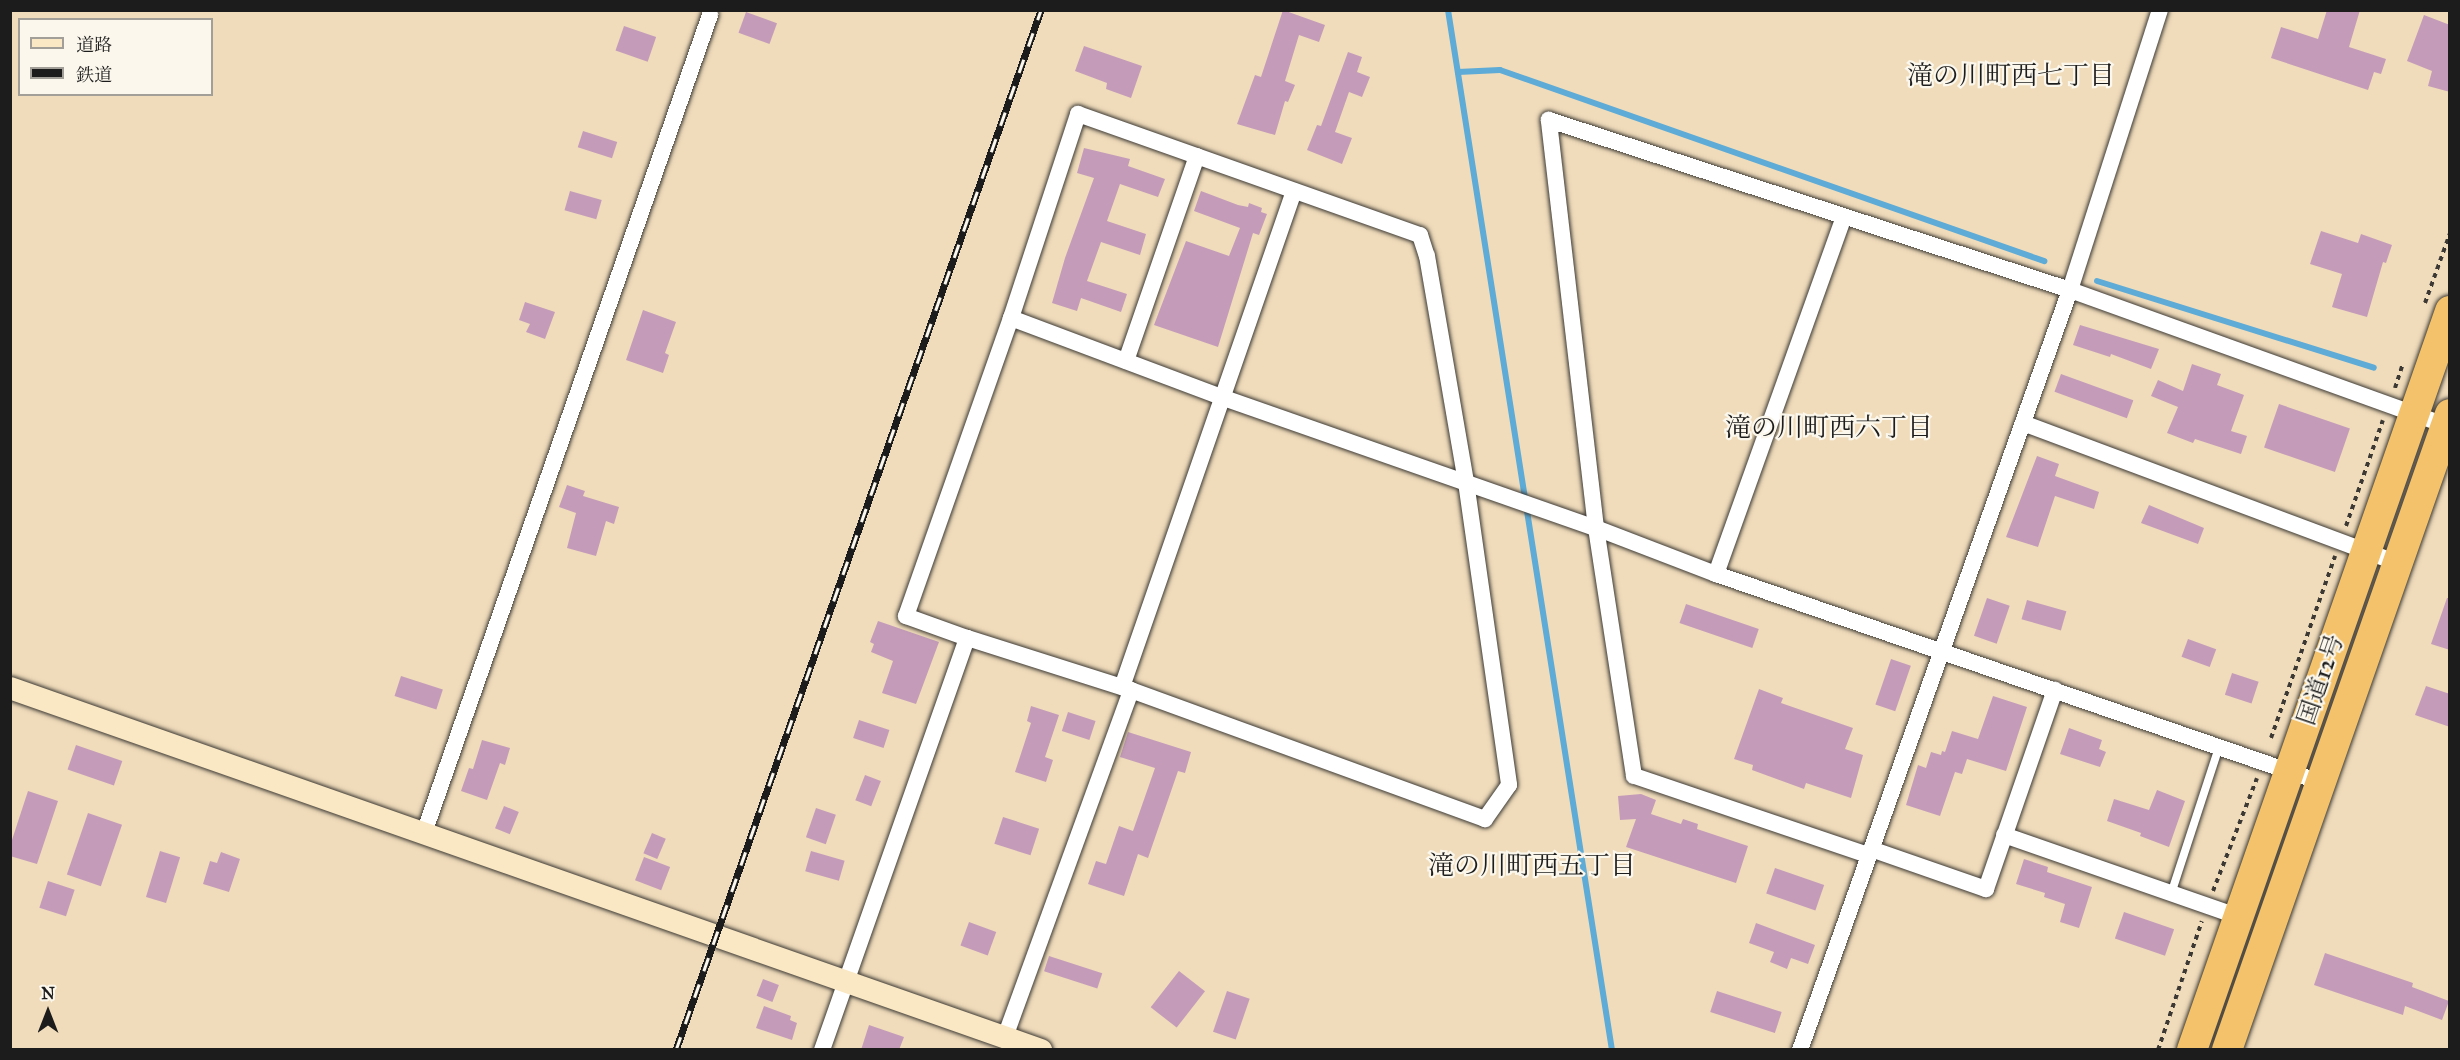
<!DOCTYPE html>
<html>
<head>
<meta charset="utf-8">
<style>
  body { margin:0 }
  #map { position:relative; width:2460px; height:1060px; overflow:hidden; background:#f0dcbb; font-family:"IM FELL Great Primer","Noto Serif JP",serif }
  div>[style] { position:absolute }
  .stream>* { height:6px; margin:-3px; padding:0 3px; transform-origin:3px; border-radius:3px; background:#5dabd6 }
  .building>* { inset:0; background:#c49cb9; transform-origin:0 0 }
  .path>* { height:4px; margin-top:-2px; transform-origin:0; background:repeating-linear-gradient(90deg,#3c3934 0 4.5px,transparent 0 9px) }
  .roads { filter:drop-shadow(0 0 2px #3c3934) drop-shadow(0 0 2px #3c3934) }
  .lane>* { height:8px; margin:-4px; padding:0 4px; transform-origin:4px; border-radius:4px; background:#fff }
  .street>* { height:16px; margin:-8px; padding:0 8px; transform-origin:8px; border-radius:8px; background:#fff }
  .secondary>* { height:22px; margin:-11px; padding:0 11px; transform-origin:11px; border-radius:11px; background:#fae7c3 }
  .highway>* { height:30px; margin:-15px; padding:0 15px; transform-origin:15px; border-radius:15px; background:#f3c26a }
  .rail>* { height:7px; margin-top:-3.5px; transform-origin:0; background:repeating-linear-gradient(90deg,#fbf7ec 0 14px,#1c1c1c 0 28px); box-sizing:border-box; border-block:2px solid #1c1c1c }
  span { translate:-50% -50%; white-space:nowrap; text-align:center; line-height:1.15; -webkit-text-stroke:4.5px #fbf7ec; paint-order:stroke }
  .street-label { font-size:24px; color:#1c1c1c }
  .neighbourhood-label { font-size:26px; color:#1c1c1c }
  .frame { position:absolute; inset:0; border:12px solid #1c1c1c; pointer-events:none }
  .legend { position:absolute; left:18px; top:18px; width:195px; height:78px; box-sizing:border-box; background:#fbf7ec; border:2px solid #a29f99; margin:0; padding:8px 10px; list-style:none; font-size:18px; color:#1c1c1c }
  .legend li { display:flex; align-items:center; gap:12px; height:30px }
  .legend b { width:30px; border:2px solid #a29f99 }
  .north { position:absolute; left:18px; top:982px; width:60px; height:60px; -webkit-text-stroke:4px #fbf7ec; paint-order:stroke; rotate:0deg; font-size:16px; font-weight:700; line-height:24px; text-align:center; color:#1c1c1c }
  .north::after { content:''; display:block; margin:auto; width:21px; height:27px; background:#1c1c1c; clip-path:polygon(50% 0,100% 100%,50% 72%,0 100%) }
</style>
</head>
<body>
<div id="map">
  <div class="stream">
    <div style="left:1448px;top:10px;width:1053px;rotate:81.04deg"></div>
    <div style="left:1458px;top:72px;width:42px;rotate:-2.7deg"></div>
    <div style="left:1500px;top:70px;width:577px;rotate:19.35deg"></div>
    <div style="left:2097px;top:281px;width:290px;rotate:17.4deg"></div>
  </div>
  <div class="building">
    <div style="clip-path:polygon(1283px 10px,1325px 25px,1319px 42px,1299px 35px,1285px 81px,1295px 85px,1288px 102px,1285px 101px,1275px 135px,1237px 124px,1255px 75px,1261px 77px)"></div>
    <div style="clip-path:polygon(2327px 10px,2360px 10px,2349px 47px,2386px 59px,2381px 74px,2374px 72px,2368px 90px,2271px 58px,2281px 27px,2318px 39px)"></div>
    <div style="left:746px;top:12px;width:33px;height:22px;rotate:20deg"></div>
    <div style="clip-path:polygon(2424px 15px,2450px 25px,2450px 92px,2428px 86px,2432px 71px,2407px 61px)"></div>
    <div style="left:624px;top:26px;width:34px;height:26px;rotate:19deg"></div>
    <div style="clip-path:polygon(1084px 46px,1142px 66px,1131px 98px,1106px 89px,1107px 83px,1075px 71px)"></div>
    <div style="clip-path:polygon(1348px 52px,1362px 57px,1357px 72px,1370px 77px,1362px 97px,1349px 92px,1335px 132px,1352px 138px,1342px 164px,1307px 150px,1317px 125px,1321px 126px)"></div>
    <div style="left:583px;top:131px;width:36px;height:17px;rotate:18deg"></div>
    <div style="clip-path:polygon(1084px 148px,1130px 159px,1128px 166px,1165px 179px,1158px 197px,1120px 184px,1107px 221px,1146px 234px,1140px 255px,1101px 242px,1087px 281px,1127px 294px,1121px 312px,1081px 298px,1077px 311px,1052px 303px,1065px 258px,1094px 178px,1077px 173px)"></div>
    <div style="left:570px;top:191px;width:33px;height:20px;rotate:16deg"></div>
    <div style="clip-path:polygon(1201px 191px,1238px 205px,1248px 207px,1249px 203px,1262px 208px,1261px 212px,1267px 214px,1259px 235px,1253px 233px,1218px 347px,1154px 325px,1186px 241px,1229px 256px,1240px 228px,1194px 211px)"></div>
    <div style="clip-path:polygon(2321px 231px,2358px 243px,2361px 234px,2392px 245px,2386px 263px,2383px 262px,2367px 317px,2332px 307px,2342px 274px,2310px 264px)"></div>
    <div style="clip-path:polygon(525px 302px,555px 312px,545px 339px,526px 332px,530px 324px,519px 320px)"></div>
    <div style="clip-path:polygon(643px 310px,676px 322px,665px 353px,669px 355px,663px 373px,626px 360px)"></div>
    <div style="clip-path:polygon(2080px 325px,2159px 349px,2151px 369px,2111px 354px,2110px 357px,2073px 345px)"></div>
    <div style="clip-path:polygon(2192px 364px,2221px 374px,2217px 385px,2244px 395px,2231px 431px,2247px 436px,2241px 454px,2195px 439px,2193px 443px,2167px 433px,2178px 407px,2151px 396px,2158px 380px,2183px 391px)"></div>
    <div style="left:2061px;top:374px;width:77px;height:19px;rotate:20deg"></div>
    <div style="left:2279px;top:404px;width:75px;height:46px;rotate:19deg"></div>
    <div style="clip-path:polygon(2037px 456px,2059px 464px,2055px 476px,2099px 492px,2094px 509px,2055px 496px,2038px 547px,2006px 537px)"></div>
    <div style="clip-path:polygon(567px 485px,585px 491px,583px 496px,619px 507px,614px 524px,606px 521px,596px 556px,567px 548px,576px 513px,559px 507px)"></div>
    <div style="clip-path:polygon(2149px 505px,2204px 528px,2198px 544px,2141px 523px)"></div>
    <div style="left:1987px;top:598px;width:24px;height:40px;rotate:19deg"></div>
    <div style="clip-path:polygon(2447px 598px,2450px 598px,2450px 650px,2431px 644px)"></div>
    <div style="left:2027px;top:600px;width:41px;height:20px;rotate:16deg"></div>
    <div style="left:1686px;top:604px;width:77px;height:20px;rotate:19deg"></div>
    <div style="clip-path:polygon(878px 621px,939px 642px,916px 704px,882px 693px,893px 661px,871px 652px,874px 644px,870px 642px)"></div>
    <div style="left:2188px;top:639px;width:30px;height:19px;rotate:20deg"></div>
    <div style="left:1891px;top:659px;width:21px;height:48px;rotate:19deg"></div>
    <div style="left:2232px;top:673px;width:28px;height:23px;rotate:18deg"></div>
    <div style="left:401px;top:676px;width:44px;height:21px;rotate:18deg"></div>
    <div style="clip-path:polygon(2426px 686px,2450px 694px,2450px 727px,2415px 715px)"></div>
    <div style="clip-path:polygon(1759px 689px,1783px 698px,1781px 703px,1853px 728px,1845px 749px,1863px 755px,1851px 798px,1806px 783px,1804px 789px,1752px 770px,1753px 765px,1734px 759px)"></div>
    <div style="clip-path:polygon(1993px 696px,2027px 707px,2006px 771px,1967px 759px,1962px 774px,1955px 772px,1940px 816px,1906px 805px,1918px 765px,1926px 768px,1931px 752px,1941px 755px,1942px 751px,1945px 752px,1952px 731px,1978px 739px)"></div>
    <div style="clip-path:polygon(1031px 706px,1059px 715px,1045px 757px,1053px 760px,1046px 782px,1015px 772px,1031px 723px,1027px 721px)"></div>
    <div style="left:1068px;top:712px;width:29px;height:20px;rotate:18deg"></div>
    <div style="left:859px;top:720px;width:32px;height:19px;rotate:18deg"></div>
    <div style="clip-path:polygon(2069px 728px,2102px 740px,2099px 749px,2106px 752px,2100px 767px,2060px 754px)"></div>
    <div style="clip-path:polygon(1128px 732px,1191px 752px,1185px 773px,1178px 771px,1148px 858px,1138px 854px,1124px 896px,1088px 884px,1096px 861px,1106px 864px,1119px 826px,1133px 831px,1155px 768px,1120px 757px)"></div>
    <div style="clip-path:polygon(482px 740px,510px 748px,505px 765px,500px 763px,487px 800px,461px 791px,469px 768px,473px 769px)"></div>
    <div style="left:76px;top:745px;width:49px;height:26px;rotate:19deg"></div>
    <div style="left:865px;top:775px;width:17px;height:27px;rotate:21deg"></div>
    <div style="clip-path:polygon(2157px 790px,2185px 801px,2169px 847px,2140px 836px,2141px 833px,2107px 821px,2114px 799px,2149px 810px)"></div>
    <div style="clip-path:polygon(28px 791px,58px 801px,37px 864px,10px 856px,10px 846px)"></div>
    <div style="clip-path:polygon(1641px 794px,1656px 800px,1651px 814px,1681px 824px,1683px 819px,1698px 824px,1697px 829px,1748px 846px,1736px 883px,1626px 847px,1636px 819px,1620px 820px,1618px 796px)"></div>
    <div style="left:504px;top:806px;width:16px;height:24px;rotate:22deg"></div>
    <div style="left:816px;top:808px;width:21px;height:31px;rotate:19deg"></div>
    <div style="left:88px;top:813px;width:36px;height:65px;rotate:19deg"></div>
    <div style="left:1003px;top:817px;width:38px;height:28px;rotate:18deg"></div>
    <div style="left:652px;top:833px;width:15px;height:22px;rotate:23deg"></div>
    <div style="left:160px;top:851px;width:21px;height:48px;rotate:17deg"></div>
    <div style="left:811px;top:851px;width:35px;height:21px;rotate:16deg"></div>
    <div style="clip-path:polygon(221px 852px,240px 859px,229px 892px,203px 884px,210px 861px,217px 863px)"></div>
    <div style="left:644px;top:857px;width:28px;height:25px;rotate:21deg"></div>
    <div style="clip-path:polygon(2024px 859px,2048px 867px,2047px 872px,2092px 887px,2079px 928px,2060px 922px,2065px 904px,2044px 897px,2045px 893px,2016px 884px)"></div>
    <div style="left:1775px;top:868px;width:52px;height:27px;rotate:19deg"></div>
    <div style="left:48px;top:881px;width:28px;height:28px;rotate:18deg"></div>
    <div style="left:2124px;top:912px;width:53px;height:28px;rotate:19deg"></div>
    <div style="left:969px;top:922px;width:29px;height:25px;rotate:20deg"></div>
    <div style="clip-path:polygon(1756px 923px,1815px 945px,1808px 964px,1791px 958px,1787px 969px,1770px 962px,1774px 952px,1749px 943px)"></div>
    <div style="clip-path:polygon(2325px 953px,2413px 983px,2412px 987px,2449px 1001px,2442px 1020px,2405px 1006px,2403px 1015px,2314px 985px)"></div>
    <div style="left:1049px;top:956px;width:56px;height:16px;rotate:18deg"></div>
    <div style="left:1179px;top:971px;width:33px;height:46px;rotate:38deg"></div>
    <div style="left:763px;top:979px;width:17px;height:18px;rotate:21deg"></div>
    <div style="left:1227px;top:991px;width:24px;height:43px;rotate:19deg"></div>
    <div style="left:1717px;top:991px;width:68px;height:22px;rotate:18deg"></div>
    <div style="clip-path:polygon(764px 1006px,791px 1016px,790px 1020px,797px 1023px,792px 1040px,756px 1028px)"></div>
    <div style="clip-path:polygon(869px 1025px,904px 1037px,899px 1050px,861px 1050px)"></div>
  </div>
  <div class="path">
    <div style="left:2425px;top:303px;width:74px;rotate:-70.3deg"></div>
    <div style="left:2395px;top:388px;width:25px;rotate:-72deg"></div>
    <div style="left:2346px;top:526px;width:112px;rotate:-70.8deg"></div>
    <div style="left:2271px;top:738px;width:193px;rotate:-70.6deg"></div>
    <div style="left:2213px;top:891px;width:121px;rotate:-68.7deg"></div>
    <div style="left:2158px;top:1050px;width:136px;rotate:-71.2deg"></div>
  </div>
  <div class="roads">
    <div class="lane">
      <div style="left:2171px;top:894px;width:155px;rotate:-71.9deg"></div>
    </div>
    <div class="street">
      <div style="left:1078px;top:114px;width:363px;rotate:19.5deg"></div>
      <div style="left:1420px;top:235px;width:22px;rotate:72deg"></div>
      <div style="left:1427px;top:256px;width:229px;rotate:80.2deg"></div>
      <div style="left:1466px;top:482px;width:306px;rotate:81.9deg"></div>
      <div style="left:1509px;top:785px;width:42px;rotate:125.2deg"></div>
      <div style="left:1485px;top:819px;width:377px;rotate:-160deg"></div>
      <div style="left:1131px;top:690px;width:172px;rotate:-162.4deg"></div>
      <div style="left:967px;top:638px;width:65px;rotate:-160.2deg"></div>
      <div style="left:906px;top:616px;width:316px;rotate:-70.6deg"></div>
      <div style="left:1011px;top:318px;width:215px;rotate:-71.8deg"></div>
      <div style="left:1011px;top:318px;width:228px;rotate:20.6deg"></div>
      <div style="left:1224px;top:398px;width:394px;rotate:19.3deg"></div>
      <div style="left:1596px;top:528px;width:129px;rotate:21deg"></div>
      <div style="left:1716px;top:574px;width:639px;rotate:19deg"></div>
      <div style="left:1126px;top:361px;width:217px;rotate:-70.9deg"></div>
      <div style="left:2023px;top:423px;width:399px;rotate:20.5deg"></div>
      <div style="left:1716px;top:574px;width:379px;rotate:-70.3deg"></div>
      <div style="left:1122px;top:687px;width:525px;rotate:-70.87deg"></div>
      <div style="left:424px;top:833px;width:867px;rotate:-70.73deg"></div>
      <div style="left:2004px;top:835px;width:249px;rotate:19.2deg"></div>
      <div style="left:1871px;top:849px;width:122px;rotate:19.2deg"></div>
      <div style="left:1986px;top:889px;width:211px;rotate:-70.9deg"></div>
      <div style="left:1868px;top:855px;width:247px;rotate:-161.3deg"></div>
      <div style="left:1634px;top:776px;width:251px;rotate:-98.7deg"></div>
      <div style="left:1596px;top:528px;width:411px;rotate:-96.6deg"></div>
      <div style="left:1549px;top:120px;width:548px;rotate:18.07deg"></div>
      <div style="left:2070px;top:290px;width:400px;rotate:19.8deg"></div>
      <div style="left:1005px;top:1037px;width:369px;rotate:-70deg"></div>
      <div style="left:822px;top:1050px;width:437px;rotate:-70.6deg"></div>
      <div style="left:1800px;top:1050px;width:807px;rotate:-70.44deg"></div>
      <div style="left:2070px;top:290px;width:294px;rotate:-72.2deg"></div>
    </div>
    <div class="secondary">
      <div style="left:10px;top:688px;width:1093px;rotate:19.35deg"></div>
    </div>
    <div class="highway">
      <div style="left:2192px;top:1050px;width:783px;rotate:-70.75deg"></div>
      <div style="left:2227px;top:1050px;width:674px;rotate:-70.68deg"></div>
    </div>
  </div>
  <div class="rail">
    <div style="left:676px;top:1050px;width:1102px;rotate:-70.66deg"></div>
  </div>
  <div class="street-label">
    <span style="left:2321px;top:680px;rotate:-71deg">国道12号</span>
  </div>
  <div class="neighbourhood-label">
    <span style="left:2011px;top:76px">滝の川町西七丁目</span>
    <span style="left:1829px;top:428px">滝の川町西六丁目</span>
    <span style="left:1532px;top:866px">滝の川町西五丁目</span>
  </div>
  <div class="frame"></div>
  <ul class="legend">
  <li><b style="height:8px;background:#fae7c3"></b>道路</li>
  <li><b style="height:8px;background:#1c1c1c"></b>鉄道</li>
  </ul>
  <div class="north">N</div>
</div>
</body>
</html>
